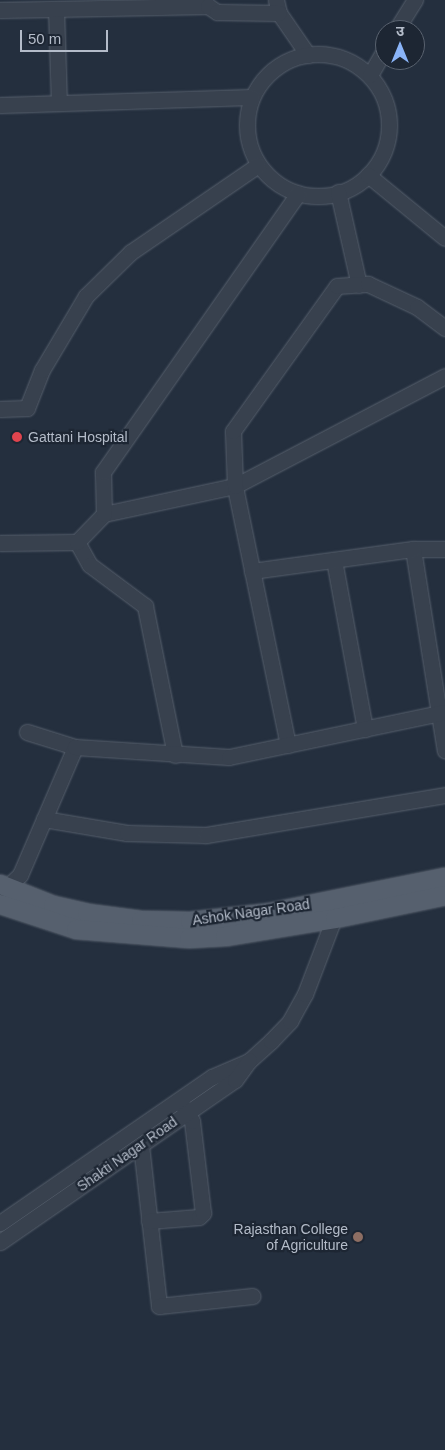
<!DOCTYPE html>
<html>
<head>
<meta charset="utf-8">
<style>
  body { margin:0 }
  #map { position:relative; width:445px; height:1450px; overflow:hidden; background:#242f3e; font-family:Helvetica,"Noto Sans Devanagari",sans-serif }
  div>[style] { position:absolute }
  .roads { filter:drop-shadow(0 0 1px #565f6c) drop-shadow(0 0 1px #565f6c) }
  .minor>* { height:15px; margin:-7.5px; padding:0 7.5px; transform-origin:7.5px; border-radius:7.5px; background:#38414e }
  .minor>.ring { margin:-7.5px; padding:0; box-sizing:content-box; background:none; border:15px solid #38414e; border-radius:50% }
  .major>* { height:19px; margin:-9.5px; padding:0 9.5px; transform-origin:9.5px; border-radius:9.5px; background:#56606e }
  .dots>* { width:14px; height:14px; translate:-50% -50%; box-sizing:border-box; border:2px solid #1d2633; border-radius:50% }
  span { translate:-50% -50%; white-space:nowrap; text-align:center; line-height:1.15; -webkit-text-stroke:4.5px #1d2633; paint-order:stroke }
  .poi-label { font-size:14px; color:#b4bcc9 }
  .left { translate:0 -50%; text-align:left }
  .right { translate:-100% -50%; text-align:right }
  .street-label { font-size:14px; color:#b4bcc9 }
  .north { position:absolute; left:375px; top:20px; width:50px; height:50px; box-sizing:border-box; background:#1d2633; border:1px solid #59626f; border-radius:50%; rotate:0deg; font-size:14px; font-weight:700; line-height:20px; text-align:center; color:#b4bcc9 }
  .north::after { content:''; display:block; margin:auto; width:18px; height:22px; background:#8ab4f8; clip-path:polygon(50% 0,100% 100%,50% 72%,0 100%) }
  .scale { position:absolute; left:20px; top:30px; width:88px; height:22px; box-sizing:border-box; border:2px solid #b4bcc9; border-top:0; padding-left:6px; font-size:15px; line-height:18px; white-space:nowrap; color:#b4bcc9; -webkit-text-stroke:4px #1d2633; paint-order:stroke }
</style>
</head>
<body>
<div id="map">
  <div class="roads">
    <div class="minor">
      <div style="left:276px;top:0;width:13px;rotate:77deg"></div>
      <div style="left:279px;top:13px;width:51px;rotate:55.4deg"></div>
      <div style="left:56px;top:9px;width:94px;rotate:88.2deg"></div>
      <div style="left:0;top:10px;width:208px;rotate:-1.1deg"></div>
      <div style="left:208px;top:6px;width:11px;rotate:34deg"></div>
      <div style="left:217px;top:12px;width:62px;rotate:0.9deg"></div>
      <div style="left:396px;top:30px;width:36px;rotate:-58deg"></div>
      <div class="ring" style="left:247px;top:54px;width:127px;height:127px"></div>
      <div style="left:370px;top:75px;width:30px;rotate:-60deg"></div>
      <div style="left:0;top:105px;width:252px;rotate:-1.8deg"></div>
      <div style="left:368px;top:175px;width:99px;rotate:39.3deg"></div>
      <div style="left:338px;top:192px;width:95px;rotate:77.3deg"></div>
      <div style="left:0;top:409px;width:27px;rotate:-2deg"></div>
      <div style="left:27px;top:408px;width:41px;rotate:-68.5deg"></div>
      <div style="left:42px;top:370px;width:86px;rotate:-59.3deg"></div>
      <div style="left:86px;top:296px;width:63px;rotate:-44.4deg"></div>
      <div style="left:131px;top:252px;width:154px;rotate:-34.4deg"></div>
      <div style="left:104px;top:514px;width:134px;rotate:-12.1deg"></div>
      <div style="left:235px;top:486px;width:237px;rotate:-27.6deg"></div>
      <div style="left:77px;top:542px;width:26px;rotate:61deg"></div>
      <div style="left:90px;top:565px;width:69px;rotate:36.7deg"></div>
      <div style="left:145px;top:606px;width:152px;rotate:78.6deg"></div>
      <div style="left:0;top:543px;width:77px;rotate:-0.7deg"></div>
      <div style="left:77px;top:542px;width:39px;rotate:-46deg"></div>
      <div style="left:104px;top:514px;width:42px;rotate:-91.4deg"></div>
      <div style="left:103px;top:472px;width:340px;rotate:-55deg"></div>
      <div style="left:445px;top:549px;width:32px;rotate:180deg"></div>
      <div style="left:413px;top:549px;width:204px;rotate:81deg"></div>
      <div style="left:334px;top:560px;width:172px;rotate:79.6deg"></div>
      <div style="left:252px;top:571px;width:162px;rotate:-7.8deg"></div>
      <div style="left:27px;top:732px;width:50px;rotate:17.4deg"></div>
      <div style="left:288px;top:745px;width:264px;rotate:-101.6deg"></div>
      <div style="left:235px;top:486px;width:55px;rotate:-92.1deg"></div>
      <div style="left:233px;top:431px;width:178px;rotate:-54.4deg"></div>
      <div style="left:337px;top:286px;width:31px;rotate:-4deg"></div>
      <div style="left:368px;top:284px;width:54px;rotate:25.1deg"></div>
      <div style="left:417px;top:307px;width:35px;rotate:37deg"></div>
      <div style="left:44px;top:819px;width:84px;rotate:9.6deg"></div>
      <div style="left:127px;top:833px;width:79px;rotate:1.5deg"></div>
      <div style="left:206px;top:835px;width:242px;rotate:-9.5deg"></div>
      <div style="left:0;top:894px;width:28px;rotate:-44deg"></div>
      <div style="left:20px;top:875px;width:139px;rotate:-66.7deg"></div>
      <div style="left:75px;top:747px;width:154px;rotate:3.7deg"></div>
      <div style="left:229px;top:757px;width:221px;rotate:-11.8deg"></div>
      <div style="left:141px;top:1145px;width:162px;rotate:83.6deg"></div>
      <div style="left:159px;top:1306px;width:94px;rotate:-6.1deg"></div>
      <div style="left:149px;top:1221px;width:50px;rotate:-4.6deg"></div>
      <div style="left:199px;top:1217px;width:6px;rotate:-45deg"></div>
      <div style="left:203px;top:1213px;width:93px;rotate:-96.8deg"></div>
      <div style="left:192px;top:1121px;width:17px;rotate:-121deg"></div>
      <div style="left:0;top:1223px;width:257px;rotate:-34.6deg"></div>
      <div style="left:212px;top:1077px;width:40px;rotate:-23.4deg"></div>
      <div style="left:249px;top:1061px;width:30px;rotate:-42deg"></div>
      <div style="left:271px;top:1041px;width:28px;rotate:-46deg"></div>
      <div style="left:290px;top:1021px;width:31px;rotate:-61deg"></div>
      <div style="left:305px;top:994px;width:90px;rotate:-69.1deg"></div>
      <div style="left:0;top:1242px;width:285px;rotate:-34.6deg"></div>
      <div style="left:235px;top:1080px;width:24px;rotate:-54deg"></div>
    </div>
    <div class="major">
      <div style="left:0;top:884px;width:57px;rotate:21.6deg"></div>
      <div style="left:53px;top:905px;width:35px;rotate:13deg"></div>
      <div style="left:87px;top:913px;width:54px;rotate:7.4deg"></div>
      <div style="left:141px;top:920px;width:49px;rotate:1.2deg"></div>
      <div style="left:190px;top:921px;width:81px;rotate:-6.3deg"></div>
      <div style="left:271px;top:912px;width:177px;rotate:-11.4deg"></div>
      <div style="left:0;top:904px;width:80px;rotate:18.2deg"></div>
      <div style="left:76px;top:929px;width:113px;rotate:4.6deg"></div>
      <div style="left:189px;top:938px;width:36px;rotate:-3deg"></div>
      <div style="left:225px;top:936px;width:111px;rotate:-9.3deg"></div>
      <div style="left:335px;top:918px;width:112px;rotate:-11.8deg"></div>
    </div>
  </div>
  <div class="dots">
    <div style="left:17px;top:437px;background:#e0444e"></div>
    <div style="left:358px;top:1237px;background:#8d6e63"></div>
  </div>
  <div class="poi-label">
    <span class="left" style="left:28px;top:437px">Gattani Hospital</span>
    <span class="right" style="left:348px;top:1237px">Rajasthan College<br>of Agriculture</span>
  </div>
  <div class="street-label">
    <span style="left:251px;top:912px;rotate:-8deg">Ashok Nagar Road</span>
    <span style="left:127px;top:1154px;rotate:-35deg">Shakti Nagar Road</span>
  </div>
  <div class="north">उ</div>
  <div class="scale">50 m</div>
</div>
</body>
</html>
